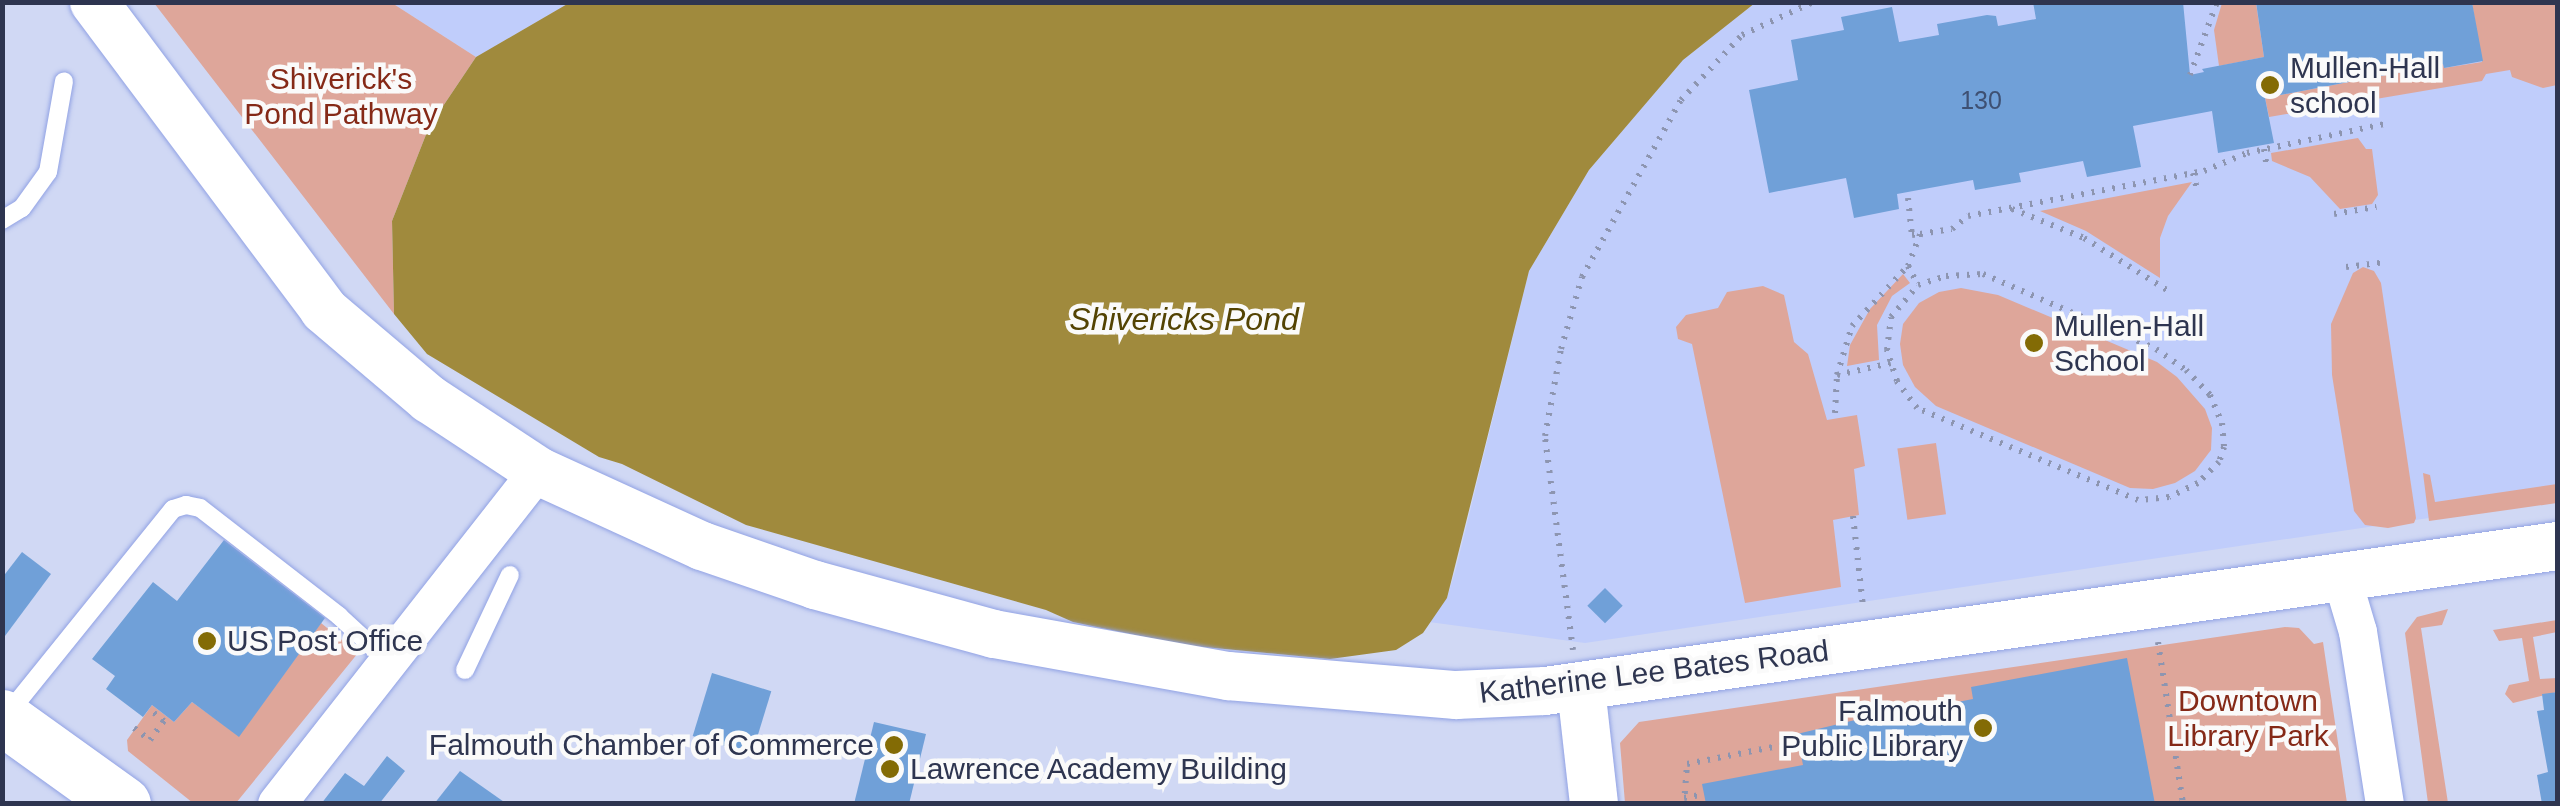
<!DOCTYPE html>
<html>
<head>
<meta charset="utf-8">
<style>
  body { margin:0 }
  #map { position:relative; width:2560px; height:806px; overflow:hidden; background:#d0d8f4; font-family:Helvetica,sans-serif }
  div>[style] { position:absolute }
  .built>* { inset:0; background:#c0cdfb }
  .green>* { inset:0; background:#dea69a; transform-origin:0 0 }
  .water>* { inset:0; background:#a08a3d }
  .building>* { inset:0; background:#70a0d8; transform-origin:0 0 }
  .path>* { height:6px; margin-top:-3px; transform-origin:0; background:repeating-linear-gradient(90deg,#8d95b0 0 2.5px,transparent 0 10.5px) }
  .roads { filter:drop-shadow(0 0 2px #91a2e4) drop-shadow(0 0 2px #91a2e4) }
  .service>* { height:18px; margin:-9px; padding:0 9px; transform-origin:9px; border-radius:9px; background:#fff }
  .minor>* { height:38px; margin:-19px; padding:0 19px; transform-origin:19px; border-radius:19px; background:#fff }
  .tertiary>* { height:48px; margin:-24px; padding:0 24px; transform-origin:24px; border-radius:24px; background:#fff }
  .primary>* { height:55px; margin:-27.5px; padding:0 27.5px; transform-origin:27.5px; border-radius:27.5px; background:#fff }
  .dots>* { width:28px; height:28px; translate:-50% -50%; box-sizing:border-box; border:5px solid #fafafa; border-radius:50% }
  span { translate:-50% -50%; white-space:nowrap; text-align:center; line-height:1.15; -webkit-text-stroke:9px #fafafa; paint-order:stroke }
  .number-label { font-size:25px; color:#3e5072 }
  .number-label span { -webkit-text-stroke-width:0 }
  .poi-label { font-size:30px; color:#2e3550 }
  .left { translate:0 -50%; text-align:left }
  .right { translate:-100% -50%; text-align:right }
  .park-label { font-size:30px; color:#852917 }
  .street-label { font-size:30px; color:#2e3550 }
  .water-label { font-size:32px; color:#534303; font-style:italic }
  .frame { position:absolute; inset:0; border:5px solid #2e3550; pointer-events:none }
</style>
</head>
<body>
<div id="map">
  <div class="built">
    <div style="clip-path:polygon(392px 3px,569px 3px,476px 57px)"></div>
    <div style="clip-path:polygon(1755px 3px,2557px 3px,2557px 499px,1585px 643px,1429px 622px,1447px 598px,1456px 568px,1529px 271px,1589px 170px,1683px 60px)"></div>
  </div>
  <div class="green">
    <div style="clip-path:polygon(154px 3px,392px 3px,476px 57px,429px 127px,392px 221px,394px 314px)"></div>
    <div style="clip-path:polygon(2222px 3px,2256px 3px,2264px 57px,2219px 66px,2214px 30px)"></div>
    <div style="clip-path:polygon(2472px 3px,2557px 3px,2557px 85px,2543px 88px,2512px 77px,2510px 70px,2486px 74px,2482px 81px,2269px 117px,2265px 98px,2443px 64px,2444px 68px,2482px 62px)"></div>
    <div style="clip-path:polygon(2358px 138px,2366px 149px,2372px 149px,2378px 195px,2372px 204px,2340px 209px,2310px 177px,2272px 161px,2271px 153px)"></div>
    <div style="clip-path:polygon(2192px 182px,2168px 216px,2160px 238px,2160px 278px,2086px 231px,2040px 211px)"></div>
    <div style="clip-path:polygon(2363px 267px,2374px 271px,2381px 283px,2416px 518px,2414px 523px,2388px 528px,2365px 525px,2354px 511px,2332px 375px,2331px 324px,2353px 273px)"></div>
    <div style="clip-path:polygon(1903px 274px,1910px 283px,1892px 296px,1877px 325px,1879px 360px,1847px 366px,1850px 345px,1870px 309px)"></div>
    <div style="clip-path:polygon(1763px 286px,1784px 295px,1794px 342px,1808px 354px,1827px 420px,1857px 415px,1865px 466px,1854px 469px,1859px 515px,1833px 520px,1841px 587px,1745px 603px,1692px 344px,1678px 339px,1676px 327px,1686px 315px,1718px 308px,1727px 292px)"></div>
    <div style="clip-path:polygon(1961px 288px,1998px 295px,2157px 362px,2177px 377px,2205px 409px,2212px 428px,2211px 450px,2195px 471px,2175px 483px,2153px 489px,2130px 488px,1936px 406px,1915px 387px,1903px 365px,1900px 344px,1903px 324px,1919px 303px,1939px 292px)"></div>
    <div style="left:1936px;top:443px;width:72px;height:39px;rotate:82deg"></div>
    <div style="clip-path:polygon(2423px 473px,2430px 475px,2435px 502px,2557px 484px,2557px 503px,2429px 521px)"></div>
    <div style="clip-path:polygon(2448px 609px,2442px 625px,2421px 628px,2448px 803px,2428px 803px,2405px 633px,2417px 617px)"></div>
    <div style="clip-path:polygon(2557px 620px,2557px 632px,2533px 637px,2540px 679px,2557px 678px,2557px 692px,2513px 703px,2505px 694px,2509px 685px,2529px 681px,2522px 638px,2499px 641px,2493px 630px)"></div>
    <div style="clip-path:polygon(321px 623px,358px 653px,236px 803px,193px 803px,128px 751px,127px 740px,152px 705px,174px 722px,192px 702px,239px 736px)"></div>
    <div style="clip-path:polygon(2285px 627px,2299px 628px,2314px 644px,2323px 642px,2347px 803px,1625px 803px,1620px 743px,1639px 722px)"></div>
  </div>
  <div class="water">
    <div style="clip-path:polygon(569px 3px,1755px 3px,1683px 60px,1589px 170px,1529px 271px,1447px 598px,1423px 633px,1396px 650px,1330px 659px,1183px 645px,1073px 622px,1046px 610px,746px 525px,622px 464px,599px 457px,427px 354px,394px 314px,392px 221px,429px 127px,476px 57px)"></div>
  </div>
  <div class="building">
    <div style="clip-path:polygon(2033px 2px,2183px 2px,2190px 75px,2204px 72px,2202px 69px,2264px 57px,2256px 2px,2472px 2px,2483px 61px,2444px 68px,2443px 64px,2265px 98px,2274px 143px,2218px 153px,2212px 111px,2133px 126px,2141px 167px,2087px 177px,2083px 161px,2019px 173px,2021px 182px,1975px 190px,1973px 180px,1897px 194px,1899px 209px,1854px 218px,1846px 178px,1769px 193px,1749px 90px,1798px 80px,1791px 40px,1844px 30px,1841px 17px,1892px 7px,1899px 42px,1939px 35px,1937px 24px,1987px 15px,1996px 16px,1998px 26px,2036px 19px)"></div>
    <div style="clip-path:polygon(224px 540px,325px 618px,239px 737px,192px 702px,174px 722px,152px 705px,143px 717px,106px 689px,115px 676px,92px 659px,153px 582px,177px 601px)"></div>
    <div style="clip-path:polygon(22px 552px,51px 574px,2px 640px,2px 578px)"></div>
    <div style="left:1605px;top:588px;width:25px;height:25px;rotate:45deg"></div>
    <div style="clip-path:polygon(2127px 658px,2155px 804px,1706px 804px,1702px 784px,1803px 765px,1797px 734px,1905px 708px,1906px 712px,1973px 699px,1971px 687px)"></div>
    <div style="left:712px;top:673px;width:62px;height:66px;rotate:17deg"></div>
    <div style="clip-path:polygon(2558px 692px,2558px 804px,2542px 804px,2537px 775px,2548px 772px,2537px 711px,2544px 710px,2542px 694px)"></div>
    <div style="clip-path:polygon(874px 722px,926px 734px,909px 804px,854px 804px)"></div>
    <div style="clip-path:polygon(387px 756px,405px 771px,379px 804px,321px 804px,345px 773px,364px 786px)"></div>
    <div style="clip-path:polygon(460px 771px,507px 804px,434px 804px)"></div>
  </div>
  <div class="path">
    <div style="left:2190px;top:75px;width:78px;rotate:-69.7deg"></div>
    <div style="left:2264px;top:149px;width:20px;rotate:81deg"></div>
    <div style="left:2193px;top:173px;width:16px;rotate:76deg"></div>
    <div style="left:1908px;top:198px;width:37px;rotate:84deg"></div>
    <div style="left:1912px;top:235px;width:8px;rotate:-7deg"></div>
    <div style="left:2012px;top:209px;width:78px;rotate:21.9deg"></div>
    <div style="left:2084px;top:238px;width:102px;rotate:32.1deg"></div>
    <div style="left:2334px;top:214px;width:43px;rotate:-9.5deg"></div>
    <div style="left:1908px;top:266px;width:21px;rotate:62deg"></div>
    <div style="left:2346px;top:267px;width:38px;rotate:-7deg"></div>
    <div style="left:1983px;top:274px;width:189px;rotate:23.4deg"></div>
    <div style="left:2156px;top:349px;width:37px;rotate:35deg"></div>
    <div style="left:2186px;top:370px;width:35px;rotate:46deg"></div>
    <div style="left:2210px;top:395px;width:30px;rotate:67deg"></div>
    <div style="left:2222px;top:423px;width:24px;rotate:85deg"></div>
    <div style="left:2224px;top:447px;width:16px;rotate:108deg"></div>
    <div style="left:2219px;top:462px;width:30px;rotate:135deg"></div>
    <div style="left:2198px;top:483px;width:32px;rotate:154deg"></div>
    <div style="left:2169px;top:497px;width:31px;rotate:174deg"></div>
    <div style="left:2138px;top:500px;width:239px;rotate:-157.4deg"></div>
    <div style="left:1917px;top:408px;width:34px;rotate:-127deg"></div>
    <div style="left:1897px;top:381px;width:33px;rotate:-108deg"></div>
    <div style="left:1887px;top:350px;width:33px;rotate:-83deg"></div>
    <div style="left:1891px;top:317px;width:42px;rotate:-49.8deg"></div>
    <div style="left:1918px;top:285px;width:29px;rotate:-18deg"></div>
    <div style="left:1946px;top:276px;width:37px;rotate:-3deg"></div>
    <div style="left:1837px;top:375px;width:55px;rotate:-12.5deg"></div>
    <div style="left:1835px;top:413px;width:38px;rotate:-87deg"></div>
    <div style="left:1837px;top:375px;width:51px;rotate:-73deg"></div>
    <div style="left:1852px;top:326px;width:82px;rotate:-47deg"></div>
    <div style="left:1908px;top:266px;width:34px;rotate:-69deg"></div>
    <div style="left:1920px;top:234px;width:32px;rotate:-9deg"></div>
    <div style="left:1952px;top:229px;width:21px;rotate:-39deg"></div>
    <div style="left:1968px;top:216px;width:240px;rotate:-10.8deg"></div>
    <div style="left:2204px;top:171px;width:47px;rotate:-22.7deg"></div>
    <div style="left:2247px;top:153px;width:141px;rotate:-11.9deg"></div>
    <div style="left:1853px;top:516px;width:91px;rotate:83.7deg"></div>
    <div style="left:2158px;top:642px;width:164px;rotate:81.2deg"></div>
    <div style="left:1573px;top:650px;width:216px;rotate:-97.5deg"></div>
    <div style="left:1545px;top:436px;width:88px;rotate:-79.6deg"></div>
    <div style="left:1561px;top:349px;width:75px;rotate:-73.7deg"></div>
    <div style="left:1582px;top:277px;width:203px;rotate:-60.8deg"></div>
    <div style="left:1681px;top:100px;width:89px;rotate:-46.8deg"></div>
    <div style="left:1742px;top:35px;width:78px;rotate:-24.9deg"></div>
    <div style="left:134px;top:728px;width:20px;rotate:37deg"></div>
    <div style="left:150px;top:740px;width:24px;rotate:-54deg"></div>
    <div style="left:164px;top:721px;width:19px;rotate:-141deg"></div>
    <div style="left:1684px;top:798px;width:20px;rotate:-11deg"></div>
    <div style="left:1684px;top:804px;width:40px;rotate:-85.7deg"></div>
    <div style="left:1687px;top:764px;width:108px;rotate:-11.2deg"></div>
  </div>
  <div class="roads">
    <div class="service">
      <div style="left:2px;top:220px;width:23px;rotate:-31deg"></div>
      <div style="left:22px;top:208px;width:44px;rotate:-54.2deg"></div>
      <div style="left:48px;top:172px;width:92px;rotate:-80deg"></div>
      <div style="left:465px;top:670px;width:105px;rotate:-64.7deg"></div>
      <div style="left:6px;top:716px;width:266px;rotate:-51.1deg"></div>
      <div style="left:173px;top:509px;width:14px;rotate:-17deg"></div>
      <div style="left:186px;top:505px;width:14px;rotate:12deg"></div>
      <div style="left:200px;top:508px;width:176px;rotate:37.8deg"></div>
      <div style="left:339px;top:616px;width:69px;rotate:42.7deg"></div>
    </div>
    <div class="minor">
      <div style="left:2342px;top:578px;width:56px;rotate:73.5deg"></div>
      <div style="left:2358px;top:632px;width:174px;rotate:81.1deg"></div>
      <div style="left:277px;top:804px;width:423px;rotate:-51.9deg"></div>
    </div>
    <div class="tertiary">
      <div style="left:94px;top:2px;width:384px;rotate:53.2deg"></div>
      <div style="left:324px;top:310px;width:138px;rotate:40.3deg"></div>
      <div style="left:429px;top:399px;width:131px;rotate:33.4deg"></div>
      <div style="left:538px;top:471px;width:180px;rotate:24.6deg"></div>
      <div style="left:702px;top:546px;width:120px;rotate:19deg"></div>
      <div style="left:815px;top:585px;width:186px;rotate:15.3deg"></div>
      <div style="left:994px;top:634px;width:238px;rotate:10.2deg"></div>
      <div style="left:1228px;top:676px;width:229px;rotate:4.8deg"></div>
      <div style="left:1456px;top:695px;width:89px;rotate:-2.6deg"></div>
      <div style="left:1545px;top:691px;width:1023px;rotate:-8.15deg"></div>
      <div style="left:1581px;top:688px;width:117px;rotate:83.6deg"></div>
    </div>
    <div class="primary">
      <div style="left:2px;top:717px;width:149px;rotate:35.7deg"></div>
    </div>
  </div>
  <div class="dots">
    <div style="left:2270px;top:85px;background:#836b05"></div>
    <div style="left:2034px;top:343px;background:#836b05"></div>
    <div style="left:207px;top:641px;background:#836b05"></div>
    <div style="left:1983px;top:728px;background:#836b05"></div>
    <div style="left:894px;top:745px;background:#836b05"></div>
    <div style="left:890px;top:769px;background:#836b05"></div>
  </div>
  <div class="number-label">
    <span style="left:1981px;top:100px">130</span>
  </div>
  <div class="poi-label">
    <span class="left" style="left:2290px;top:85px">Mullen-Hall<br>school</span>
    <span class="left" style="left:2054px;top:343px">Mullen-Hall<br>School</span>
    <span class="left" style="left:227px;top:641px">US Post Office</span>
    <span class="right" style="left:1963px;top:728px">Falmouth<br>Public Library</span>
    <span class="right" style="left:874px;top:745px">Falmouth Chamber of Commerce</span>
    <span class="left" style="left:910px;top:769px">Lawrence Academy Building</span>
  </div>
  <div class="park-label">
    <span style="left:341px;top:96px">Shiverick's<br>Pond Pathway</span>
    <span style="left:2248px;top:718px">Downtown<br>Library Park</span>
  </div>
  <div class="street-label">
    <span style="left:1654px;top:672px;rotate:-7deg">Katherine Lee Bates Road</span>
  </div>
  <div class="water-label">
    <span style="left:1184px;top:319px">Shivericks Pond</span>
  </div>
  <div class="frame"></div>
</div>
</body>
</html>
